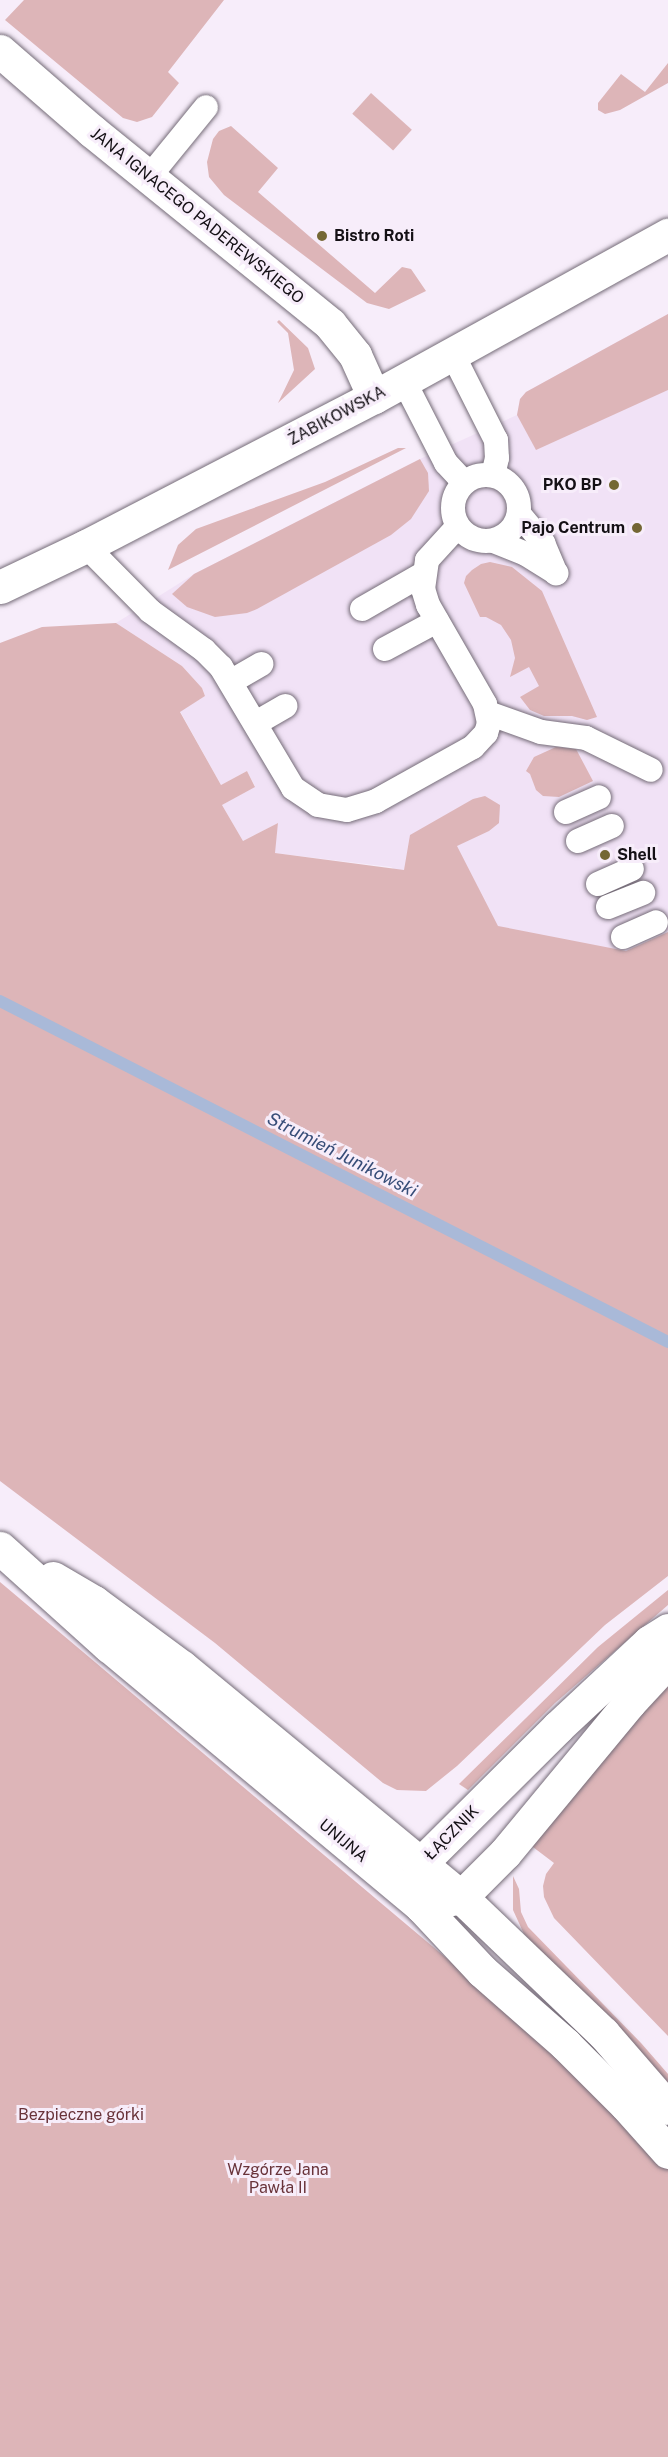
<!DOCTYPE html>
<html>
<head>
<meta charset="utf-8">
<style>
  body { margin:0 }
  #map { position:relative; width:668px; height:2457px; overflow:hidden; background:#f7edfa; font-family:"Public Sans",sans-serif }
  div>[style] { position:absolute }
  .built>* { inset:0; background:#f1e2f6 }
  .green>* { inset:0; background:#ddb5b8; transform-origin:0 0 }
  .stream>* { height:12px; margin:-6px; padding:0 6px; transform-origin:6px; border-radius:6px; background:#a9b9d8 }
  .roads { filter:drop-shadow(0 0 2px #756c78) drop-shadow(0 0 2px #756c78) }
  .service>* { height:24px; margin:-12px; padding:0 12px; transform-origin:12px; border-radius:12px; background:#fff }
  .service>.ring { margin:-12px; padding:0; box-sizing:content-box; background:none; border:24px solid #fff; border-radius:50% }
  .minor>* { height:33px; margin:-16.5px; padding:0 16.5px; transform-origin:16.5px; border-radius:16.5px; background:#fff }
  .tertiary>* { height:33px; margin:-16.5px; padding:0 16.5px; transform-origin:16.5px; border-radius:16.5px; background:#fff }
  .dots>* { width:16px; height:16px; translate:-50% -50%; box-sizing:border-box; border:3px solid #f7edfa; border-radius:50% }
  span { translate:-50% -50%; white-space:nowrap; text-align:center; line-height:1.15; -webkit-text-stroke:6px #f7edfa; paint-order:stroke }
  .street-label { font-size:16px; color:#141015 }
  .poi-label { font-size:16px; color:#141015; font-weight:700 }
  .left { translate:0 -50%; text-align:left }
  .right { translate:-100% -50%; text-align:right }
  .park-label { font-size:16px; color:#69333a }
  .water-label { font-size:18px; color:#374d78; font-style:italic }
</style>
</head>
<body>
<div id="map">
  <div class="built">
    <div style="clip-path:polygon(668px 314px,668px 973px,483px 934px,391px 867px,274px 853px,278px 823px,243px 841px,222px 805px,255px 786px,247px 771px,221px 785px,180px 711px,205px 696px,202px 688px,182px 666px,116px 623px,194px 574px,420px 459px,517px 415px,520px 399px,526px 392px)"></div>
  </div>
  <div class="green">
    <div style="clip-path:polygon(24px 0,224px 0,168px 72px,179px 83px,152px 117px,137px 122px,123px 118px,5px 20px)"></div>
    <div style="clip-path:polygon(668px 63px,668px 83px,620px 110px,605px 114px,598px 110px,598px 103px,621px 74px,645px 92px)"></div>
    <div style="left:371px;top:93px;width:55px;height:28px;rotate:42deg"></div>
    <div style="clip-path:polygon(231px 126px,278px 168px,258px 192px,331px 255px,375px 293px,402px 267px,411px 269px,426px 291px,389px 309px,367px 303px,224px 195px,209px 177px,207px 162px,213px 139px,219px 131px)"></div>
    <div style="clip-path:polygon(668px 314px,668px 390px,536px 450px,517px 415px,520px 399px,526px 392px)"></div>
    <div style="clip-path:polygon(279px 320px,308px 348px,315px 369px,278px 403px,294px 370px,288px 333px,277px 322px)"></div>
    <div style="clip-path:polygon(398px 448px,406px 448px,168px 570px,178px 545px,196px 529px,325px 482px)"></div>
    <div style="clip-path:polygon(420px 459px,428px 473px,429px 491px,411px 519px,391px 535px,257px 609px,247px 613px,215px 617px,187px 607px,172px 594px,194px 574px)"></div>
    <div style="clip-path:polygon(490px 562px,512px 567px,542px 591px,597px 717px,587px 720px,572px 716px,544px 716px,530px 710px,520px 697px,539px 686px,529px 667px,510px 677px,515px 658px,511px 640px,501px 625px,486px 617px,480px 617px,464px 583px,466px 576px,472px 570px,481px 564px)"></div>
    <div style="clip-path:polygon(116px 623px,182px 666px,202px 688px,205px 696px,180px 712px,221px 785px,247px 771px,255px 787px,222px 805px,243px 841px,278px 823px,275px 853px,404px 870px,410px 835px,473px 799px,485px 796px,500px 805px,499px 823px,489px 831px,457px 846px,498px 926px,626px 951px,668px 932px,668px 1576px,605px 1625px,457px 1766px,426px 1791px,397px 1790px,383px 1783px,215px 1643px,0 1481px,0 643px,42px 627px)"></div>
    <div style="clip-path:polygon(556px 747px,576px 749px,593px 781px,559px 797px,543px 796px,536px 790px,530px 774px,526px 771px,534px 757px)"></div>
    <div style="clip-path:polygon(0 1582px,541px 2038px,668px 2167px,668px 2457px,0 2457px)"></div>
    <div style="clip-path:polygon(668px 1590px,668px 1605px,555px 1703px,468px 1790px,459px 1784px,598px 1647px)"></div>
    <div style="clip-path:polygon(668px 1679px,668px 2036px,554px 1918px,544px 1897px,543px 1886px,546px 1874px,554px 1863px,529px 1844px)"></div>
    <div style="clip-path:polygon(513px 1876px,519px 1889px,521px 1912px,528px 1927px,641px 2043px,668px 2074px,668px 2085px,524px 1934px,513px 1910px)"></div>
  </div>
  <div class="stream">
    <div style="left:0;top:1001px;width:750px;rotate:27.04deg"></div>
  </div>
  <div class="roads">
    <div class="service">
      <div style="left:149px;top:177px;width:90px;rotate:-50.8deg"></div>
      <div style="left:453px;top:355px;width:95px;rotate:63.2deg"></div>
      <div style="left:496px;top:440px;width:18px;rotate:87deg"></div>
      <div style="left:497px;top:458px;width:17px;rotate:103deg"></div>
      <div style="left:404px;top:381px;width:92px;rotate:62.9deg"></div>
      <div style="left:446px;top:463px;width:26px;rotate:47deg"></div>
      <div class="ring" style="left:453px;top:475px;width:42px;height:42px"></div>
      <div style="left:519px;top:514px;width:38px;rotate:50deg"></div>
      <div style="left:543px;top:543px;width:33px;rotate:67deg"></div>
      <div style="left:494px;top:541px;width:35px;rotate:22deg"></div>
      <div style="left:526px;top:554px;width:36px;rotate:32deg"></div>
      <div style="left:86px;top:546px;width:91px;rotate:45.4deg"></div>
      <div style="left:150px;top:611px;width:67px;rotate:35.8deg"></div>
      <div style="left:204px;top:650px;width:24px;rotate:45deg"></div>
      <div style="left:221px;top:667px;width:141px;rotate:59.2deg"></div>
      <div style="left:293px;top:788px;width:30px;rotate:34deg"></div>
      <div style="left:318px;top:805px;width:29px;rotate:10deg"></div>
      <div style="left:347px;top:810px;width:30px;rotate:-17deg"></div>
      <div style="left:376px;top:801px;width:111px;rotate:-29.1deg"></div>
      <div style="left:473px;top:747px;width:19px;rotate:-47deg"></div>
      <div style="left:486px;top:733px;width:10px;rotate:-73deg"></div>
      <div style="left:489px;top:723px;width:19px;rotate:-102deg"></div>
      <div style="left:485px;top:704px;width:114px;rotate:-119.9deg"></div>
      <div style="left:428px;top:605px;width:17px;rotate:-107deg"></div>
      <div style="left:423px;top:589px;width:29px;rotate:-82deg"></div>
      <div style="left:427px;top:560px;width:46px;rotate:-47.6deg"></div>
      <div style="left:362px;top:609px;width:70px;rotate:-29.8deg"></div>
      <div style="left:385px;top:649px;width:59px;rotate:-28.3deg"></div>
      <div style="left:232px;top:681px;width:34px;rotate:-30deg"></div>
      <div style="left:488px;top:713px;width:56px;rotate:19.7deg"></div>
      <div style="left:541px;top:732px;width:45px;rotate:7.6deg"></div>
      <div style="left:586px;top:738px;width:72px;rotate:26.2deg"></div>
      <div style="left:256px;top:723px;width:34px;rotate:-30deg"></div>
      <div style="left:566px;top:812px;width:36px;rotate:-24deg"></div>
      <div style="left:578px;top:841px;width:37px;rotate:-24deg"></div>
      <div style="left:598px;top:884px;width:37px;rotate:-24deg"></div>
      <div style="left:608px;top:907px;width:38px;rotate:-22deg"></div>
      <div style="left:623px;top:937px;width:36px;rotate:-24deg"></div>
    </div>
    <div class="minor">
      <div style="left:0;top:51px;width:122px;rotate:41deg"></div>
      <div style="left:92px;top:131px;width:306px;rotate:39deg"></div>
      <div style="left:330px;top:324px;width:40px;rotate:51deg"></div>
      <div style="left:355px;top:355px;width:46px;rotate:65.7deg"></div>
      <div style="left:668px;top:1630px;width:22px;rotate:148deg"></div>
      <div style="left:649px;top:1642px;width:125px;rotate:137deg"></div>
      <div style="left:558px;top:1727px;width:194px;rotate:135.2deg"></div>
      <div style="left:420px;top:1864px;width:42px;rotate:88.6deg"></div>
      <div style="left:421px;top:1906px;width:41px;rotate:-12.7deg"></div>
      <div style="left:461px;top:1897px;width:62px;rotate:-45deg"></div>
      <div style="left:505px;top:1853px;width:196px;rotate:-50.4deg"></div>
      <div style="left:630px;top:1702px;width:56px;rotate:-47.2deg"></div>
    </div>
    <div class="tertiary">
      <div style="left:0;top:587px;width:95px;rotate:-25.5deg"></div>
      <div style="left:86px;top:546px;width:324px;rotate:-27.4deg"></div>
      <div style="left:374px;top:397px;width:336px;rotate:-28.9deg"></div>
      <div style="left:0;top:1548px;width:147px;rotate:42deg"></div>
      <div style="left:109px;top:1646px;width:406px;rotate:39.8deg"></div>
      <div style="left:421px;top:1906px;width:89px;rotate:46.8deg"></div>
      <div style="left:482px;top:1971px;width:111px;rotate:41.3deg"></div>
      <div style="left:565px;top:2044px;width:86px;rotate:45deg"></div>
      <div style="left:626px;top:2105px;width:63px;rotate:48.2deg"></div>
      <div style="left:53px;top:1578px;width:48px;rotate:30.3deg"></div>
      <div style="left:94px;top:1602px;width:109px;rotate:36.5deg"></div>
      <div style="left:182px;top:1667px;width:362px;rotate:39.5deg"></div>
      <div style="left:461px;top:1897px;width:197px;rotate:43.8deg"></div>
      <div style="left:603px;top:2033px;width:99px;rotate:49.1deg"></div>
    </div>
  </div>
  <div class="dots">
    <div style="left:322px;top:236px;background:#746734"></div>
    <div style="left:614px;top:485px;background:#746734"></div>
    <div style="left:637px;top:528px;background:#746734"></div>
    <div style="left:605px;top:855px;background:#746734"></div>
  </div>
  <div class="street-label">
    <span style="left:197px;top:216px;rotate:39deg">JANA IGNACEGO PADEREWSKIEGO</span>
    <span style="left:337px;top:416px;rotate:-28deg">ŻABIKOWSKA</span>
    <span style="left:452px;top:1833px;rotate:-45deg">ŁĄCZNIK</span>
    <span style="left:343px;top:1841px;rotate:40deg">UNIJNA</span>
  </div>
  <div class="poi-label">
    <span class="left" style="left:334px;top:236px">Bistro Roti</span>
    <span class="right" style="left:602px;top:485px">PKO BP</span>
    <span class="right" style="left:625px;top:528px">Pajo Centrum</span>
    <span class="left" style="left:617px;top:855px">Shell</span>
  </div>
  <div class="park-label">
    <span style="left:81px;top:2115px">Bezpieczne górki</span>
    <span style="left:278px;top:2179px">Wzgórze Jana<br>Pawła II</span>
  </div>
  <div class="water-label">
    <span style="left:342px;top:1155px;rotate:27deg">Strumień Junikowski</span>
  </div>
</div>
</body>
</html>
